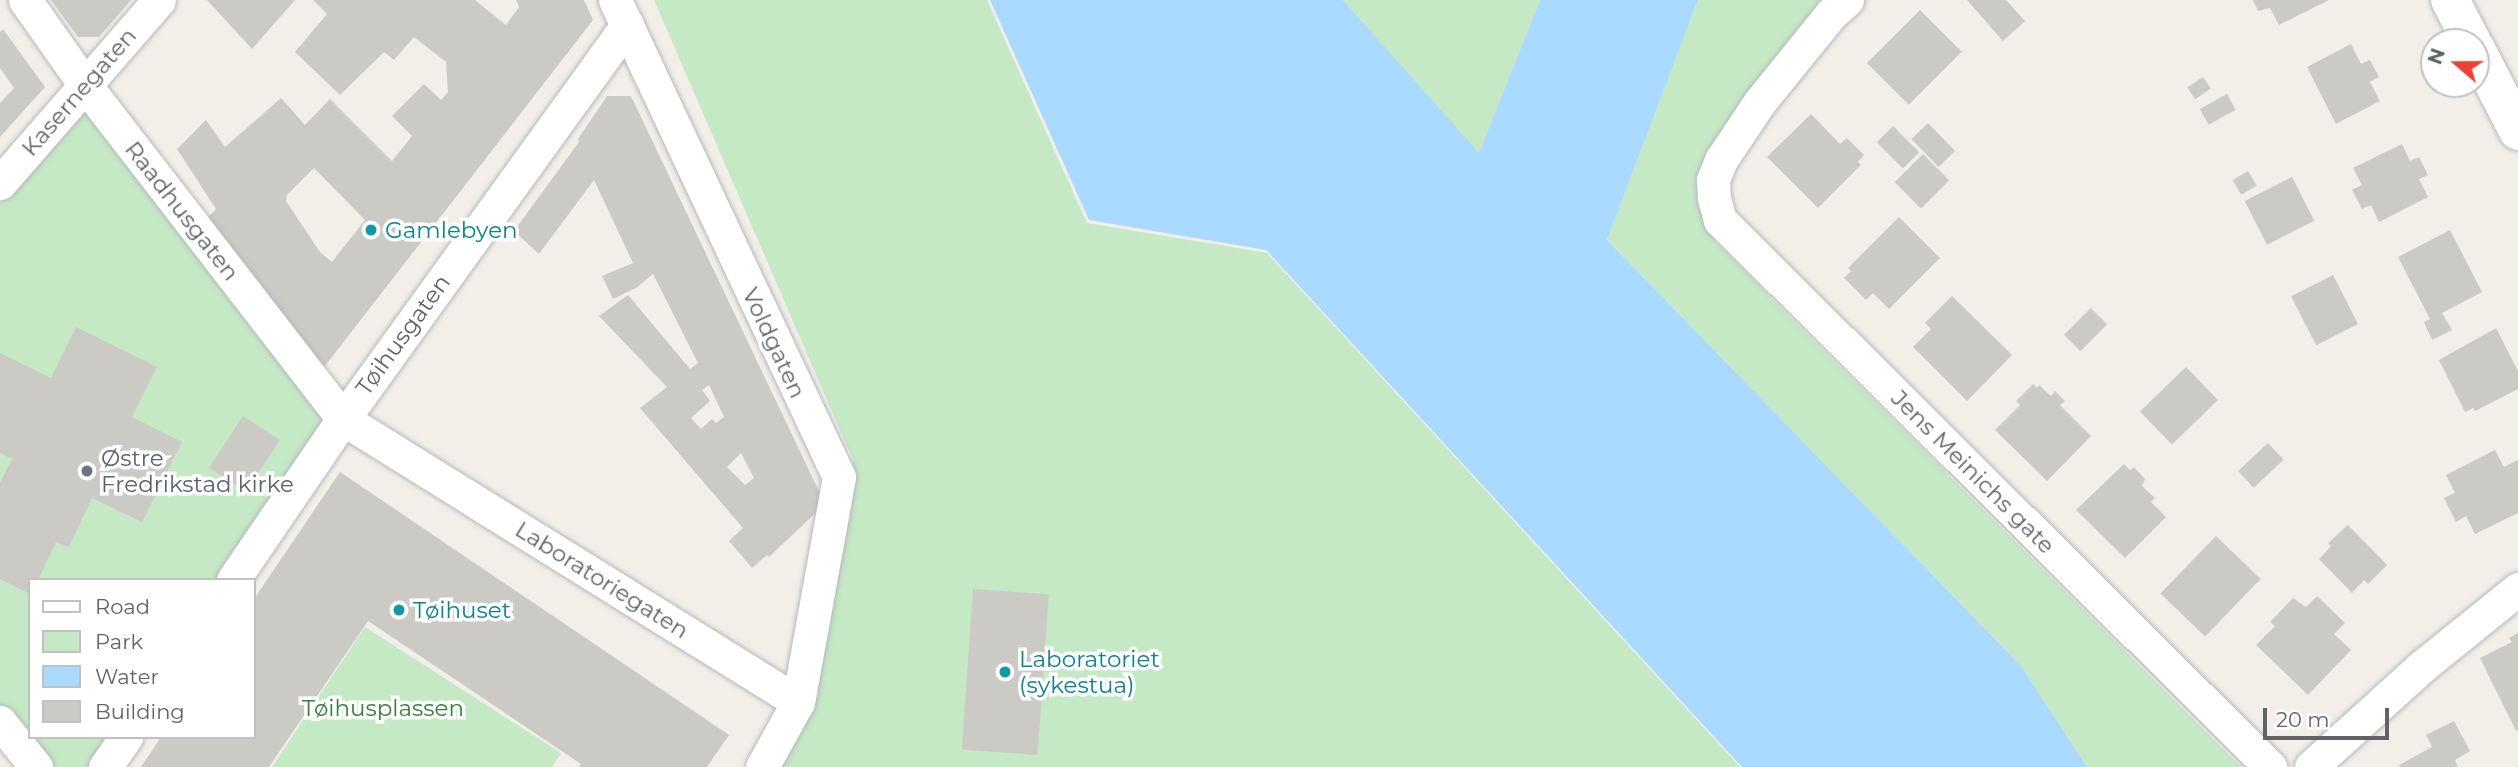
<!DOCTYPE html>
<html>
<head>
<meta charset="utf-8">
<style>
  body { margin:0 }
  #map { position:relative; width:2518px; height:767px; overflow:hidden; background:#f1efe8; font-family:Montserrat,sans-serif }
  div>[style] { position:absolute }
  .green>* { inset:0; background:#c5e8c5 }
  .water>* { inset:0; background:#aadaff }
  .building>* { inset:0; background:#cccac5; transform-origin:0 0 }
  .roads { filter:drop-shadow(0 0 2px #b5b8bc) drop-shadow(0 0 2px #b5b8bc) }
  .street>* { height:33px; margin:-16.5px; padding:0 16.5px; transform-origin:16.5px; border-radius:16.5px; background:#fff }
  .secondary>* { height:38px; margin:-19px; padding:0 19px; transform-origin:19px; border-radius:19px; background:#fff }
  .dots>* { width:19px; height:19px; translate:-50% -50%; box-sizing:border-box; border:4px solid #fff; border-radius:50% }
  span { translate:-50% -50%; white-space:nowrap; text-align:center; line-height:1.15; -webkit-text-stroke:7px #fff; paint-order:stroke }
  .street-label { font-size:23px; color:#5f6368 }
  .culture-label { font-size:23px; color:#0d838f }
  .left { translate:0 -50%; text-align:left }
  .worship-label { font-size:23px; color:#5b616d }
  .park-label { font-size:23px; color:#348238 }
  .legend { position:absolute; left:28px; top:578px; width:228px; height:161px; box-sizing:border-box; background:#fff; border:2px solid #bfc1c3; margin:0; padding:9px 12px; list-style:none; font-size:21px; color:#5f6368 }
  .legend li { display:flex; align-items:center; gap:14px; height:35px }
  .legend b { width:35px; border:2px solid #bfc1c3 }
  .north { position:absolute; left:2420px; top:28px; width:70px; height:70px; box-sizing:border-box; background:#fff; border:2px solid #bfc1c3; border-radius:50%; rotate:290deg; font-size:19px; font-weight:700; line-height:28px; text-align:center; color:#5f6368 }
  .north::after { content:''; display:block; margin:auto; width:24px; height:32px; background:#ea4335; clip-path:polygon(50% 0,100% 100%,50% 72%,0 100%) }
  .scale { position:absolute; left:2263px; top:708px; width:126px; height:32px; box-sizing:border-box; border:4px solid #5f6368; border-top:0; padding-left:9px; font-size:21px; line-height:24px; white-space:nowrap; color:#5f6368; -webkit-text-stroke:5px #fff; paint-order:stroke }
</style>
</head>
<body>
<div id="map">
  <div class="green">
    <div style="clip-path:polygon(654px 0,987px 0,1087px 223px,1267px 253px,1740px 767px,775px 767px,805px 710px,853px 460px)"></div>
    <div style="clip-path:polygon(1343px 0,1540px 0,1479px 154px)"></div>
    <div style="clip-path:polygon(1698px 0,1824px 0,1700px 177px,1698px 205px,1715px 242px,2241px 767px,2087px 767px,2022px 667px,1607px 240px)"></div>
    <div style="clip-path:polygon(86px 105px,334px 416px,221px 580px,30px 580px,30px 737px,112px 737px,91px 767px,46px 767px,0 707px,0 203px)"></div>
    <div style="clip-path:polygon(365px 627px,561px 753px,552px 767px,272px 767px)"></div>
  </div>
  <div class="water">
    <div style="clip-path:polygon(990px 0,1343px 0,1479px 153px,1540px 0,1698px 0,1607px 240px,2022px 667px,2087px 767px,1742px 767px,1266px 250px,1089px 220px)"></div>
  </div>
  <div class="building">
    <div style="clip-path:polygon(51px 0,131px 0,99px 37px,78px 37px)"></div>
    <div style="clip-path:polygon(207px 0,295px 0,252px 49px)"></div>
    <div style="clip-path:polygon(evenodd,313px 0,475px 0,506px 25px,519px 7px,516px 0,584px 0,593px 20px,325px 366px,308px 359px,205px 220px,216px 209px,177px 149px,206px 120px,225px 147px,281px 98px,305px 125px,330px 99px,392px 161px,412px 136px,392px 116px,424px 84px,441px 100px,448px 92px,446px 62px,414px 37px,394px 60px,384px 52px,340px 95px,295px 52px,327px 14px,313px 0,314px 168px,365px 220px,332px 262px,320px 252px,286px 201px,287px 195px,314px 168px)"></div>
    <div style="clip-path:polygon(1967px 0,2006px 0,2025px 21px,2003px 41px)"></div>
    <div style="clip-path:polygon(2253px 0,2329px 0,2279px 25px,2270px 8px,2258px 11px)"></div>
    <div style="left:1920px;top:10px;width:59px;height:75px;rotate:45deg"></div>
    <div style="clip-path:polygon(3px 29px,45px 87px,0 137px,0 103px,14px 88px,0 68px,0 32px)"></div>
    <div style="clip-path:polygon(2351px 44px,2361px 64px,2370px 60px,2379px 77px,2370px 82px,2380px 101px,2336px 124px,2307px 67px)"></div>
    <div style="left:2203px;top:77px;width:14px;height:19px;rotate:56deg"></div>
    <div style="left:2227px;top:94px;width:18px;height:31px;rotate:61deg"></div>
    <div style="clip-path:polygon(evenodd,607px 96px,631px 96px,825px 504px,769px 557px,767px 555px,752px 568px,729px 541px,743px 528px,640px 408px,667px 387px,599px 316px,628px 295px,690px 369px,698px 363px,653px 274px,636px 288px,613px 299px,602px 276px,633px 263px,594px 180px,539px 254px,514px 231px,579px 142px,578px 139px,607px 96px,709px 385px,724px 417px,716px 423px,712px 419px,701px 429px,691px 418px,710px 401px,702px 390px,709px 385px,607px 96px,741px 453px,754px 478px,745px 485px,727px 467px,741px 453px)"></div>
    <div style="clip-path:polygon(1811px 114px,1840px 144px,1847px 138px,1864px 155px,1858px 162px,1861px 165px,1818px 208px,1767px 157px)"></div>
    <div style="left:1928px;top:123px;width:39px;height:23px;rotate:46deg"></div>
    <div style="left:1893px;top:126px;width:37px;height:23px;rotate:45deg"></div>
    <div style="clip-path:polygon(2402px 144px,2410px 161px,2419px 157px,2428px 175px,2419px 179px,2428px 197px,2379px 222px,2371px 205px,2362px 209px,2352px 190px,2362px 185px,2353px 168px)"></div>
    <div style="left:1923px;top:154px;width:37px;height:40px;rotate:45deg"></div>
    <div style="left:2248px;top:171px;width:17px;height:18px;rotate:59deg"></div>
    <div style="left:2292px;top:177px;width:49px;height:53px;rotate:63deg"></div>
    <div style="clip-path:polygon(1899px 217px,1940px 258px,1889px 309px,1873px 293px,1866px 300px,1844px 278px,1851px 271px,1848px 268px)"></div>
    <div style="clip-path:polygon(2450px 230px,2482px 292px,2442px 313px,2452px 330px,2432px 340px,2424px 322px,2430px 319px,2398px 257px)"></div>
    <div style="left:2333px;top:275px;width:55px;height:47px;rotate:63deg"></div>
    <div style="clip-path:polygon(1952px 296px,2012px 355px,1967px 401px,1913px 347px,1931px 329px,1925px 323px)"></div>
    <div style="left:2091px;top:308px;width:23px;height:38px;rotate:45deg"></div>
    <div style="clip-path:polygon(76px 327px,157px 367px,132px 417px,182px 442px,142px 522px,92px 498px,69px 547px,56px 542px,38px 580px,30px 580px,30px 594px,0 579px,0 483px,12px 459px,0 453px,0 353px,51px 378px)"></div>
    <div style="clip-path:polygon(2496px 328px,2518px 371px,2518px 389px,2475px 411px,2473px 408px,2465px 412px,2439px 360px)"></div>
    <div style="left:2186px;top:367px;width:46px;height:64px;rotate:46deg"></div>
    <div style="clip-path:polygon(2033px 384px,2037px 388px,2039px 385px,2051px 396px,2055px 391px,2065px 401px,2060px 405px,2091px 436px,2047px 481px,1995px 430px,2020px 405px,2016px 401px)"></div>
    <div style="left:243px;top:416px;width:44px;height:62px;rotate:33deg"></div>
    <div style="left:2268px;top:443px;width:23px;height:41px;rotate:47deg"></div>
    <div style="clip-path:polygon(2495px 450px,2504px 467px,2518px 460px,2518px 513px,2475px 534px,2466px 516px,2456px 522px,2444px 498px,2455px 493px,2446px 475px)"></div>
    <div style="clip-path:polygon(2124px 464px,2130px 470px,2134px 467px,2145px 479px,2142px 486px,2155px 498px,2151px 502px,2166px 517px,2125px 558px,2076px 510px)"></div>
    <div style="clip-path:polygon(340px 472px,729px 735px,707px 767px,579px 767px,581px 764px,368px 621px,269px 767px,141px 767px,161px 737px,254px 737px,254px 599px)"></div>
    <div style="clip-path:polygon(2348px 525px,2387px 565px,2368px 584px,2364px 580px,2352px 593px,2319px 559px,2331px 546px,2328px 543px)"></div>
    <div style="left:2216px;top:536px;width:62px;height:80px;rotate:44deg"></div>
    <div style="left:973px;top:589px;width:76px;height:161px;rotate:4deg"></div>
    <div style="clip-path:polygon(2317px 596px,2345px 623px,2334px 634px,2351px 650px,2308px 695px,2256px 645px,2275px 626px,2270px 622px,2293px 598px,2306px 607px)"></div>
    <div style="clip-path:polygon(2518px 633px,2518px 730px,2516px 731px,2480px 658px,2512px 642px,2509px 638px)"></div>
    <div style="clip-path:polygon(2454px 721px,2470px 751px,2455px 760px,2458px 767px,2400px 767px,2399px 765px,2432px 747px,2426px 735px)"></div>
  </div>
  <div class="roads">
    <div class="street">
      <div style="left:25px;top:0;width:104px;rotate:54.8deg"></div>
      <div style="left:85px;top:85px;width:422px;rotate:52.3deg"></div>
      <div style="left:343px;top:419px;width:536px;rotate:31.88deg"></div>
      <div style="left:615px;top:0;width:527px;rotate:64.85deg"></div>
      <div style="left:839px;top:477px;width:229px;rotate:100.3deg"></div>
      <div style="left:798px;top:702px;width:74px;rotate:119deg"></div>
      <div style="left:1847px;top:0;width:21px;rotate:139deg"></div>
      <div style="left:1831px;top:14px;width:114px;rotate:129deg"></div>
      <div style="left:1759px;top:103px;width:69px;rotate:123.7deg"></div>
      <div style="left:1721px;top:160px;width:22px;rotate:112deg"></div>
      <div style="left:1713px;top:180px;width:18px;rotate:87deg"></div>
      <div style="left:1714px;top:198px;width:23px;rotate:75deg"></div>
      <div style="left:1720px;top:220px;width:776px;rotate:44.84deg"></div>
      <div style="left:0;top:183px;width:242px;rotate:-49deg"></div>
      <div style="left:233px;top:580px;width:195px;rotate:-55.7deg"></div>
      <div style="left:343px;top:419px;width:486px;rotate:-54.2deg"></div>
      <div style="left:0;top:722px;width:58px;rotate:51.3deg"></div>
      <div style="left:105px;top:767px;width:37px;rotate:-55deg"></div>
      <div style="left:2311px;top:767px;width:147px;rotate:-42.2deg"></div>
      <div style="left:2420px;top:668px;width:126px;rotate:-38.9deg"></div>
    </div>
    <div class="secondary">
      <div style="left:2450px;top:0;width:47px;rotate:62.4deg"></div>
      <div style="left:2476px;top:49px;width:92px;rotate:62.9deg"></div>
    </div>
  </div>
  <div class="dots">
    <div style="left:371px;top:230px;background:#0f9aa8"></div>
    <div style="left:87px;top:471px;background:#6b7280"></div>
    <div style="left:399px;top:610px;background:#0f9aa8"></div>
    <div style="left:1005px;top:672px;background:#0f9aa8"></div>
  </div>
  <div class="street-label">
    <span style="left:79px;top:92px;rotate:-49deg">Kasernegaten</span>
    <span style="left:182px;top:211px;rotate:52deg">Raadhusgaten</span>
    <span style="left:403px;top:335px;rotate:-54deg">Tøihusgaten</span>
    <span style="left:774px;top:343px;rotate:65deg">Voldgaten</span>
    <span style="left:1973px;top:472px;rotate:45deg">Jens Meinichs gate</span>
    <span style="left:602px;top:580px;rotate:32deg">Laboratoriegaten</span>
  </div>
  <div class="culture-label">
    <span class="left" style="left:385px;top:230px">Gamlebyen</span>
    <span class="left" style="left:413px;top:610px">Tøihuset</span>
    <span class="left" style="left:1019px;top:672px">Laboratoriet<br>(sykestua)</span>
  </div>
  <div class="worship-label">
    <span class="left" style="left:101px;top:471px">Østre<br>Fredrikstad kirke</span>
  </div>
  <div class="park-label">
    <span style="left:383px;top:708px">Tøihusplassen</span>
  </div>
  <ul class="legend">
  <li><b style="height:9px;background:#fff"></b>Road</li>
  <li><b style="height:19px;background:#c5e8c5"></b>Park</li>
  <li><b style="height:19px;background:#aadaff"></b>Water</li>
  <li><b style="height:19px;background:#cccac5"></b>Building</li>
  </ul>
  <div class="north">N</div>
  <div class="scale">20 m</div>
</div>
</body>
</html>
